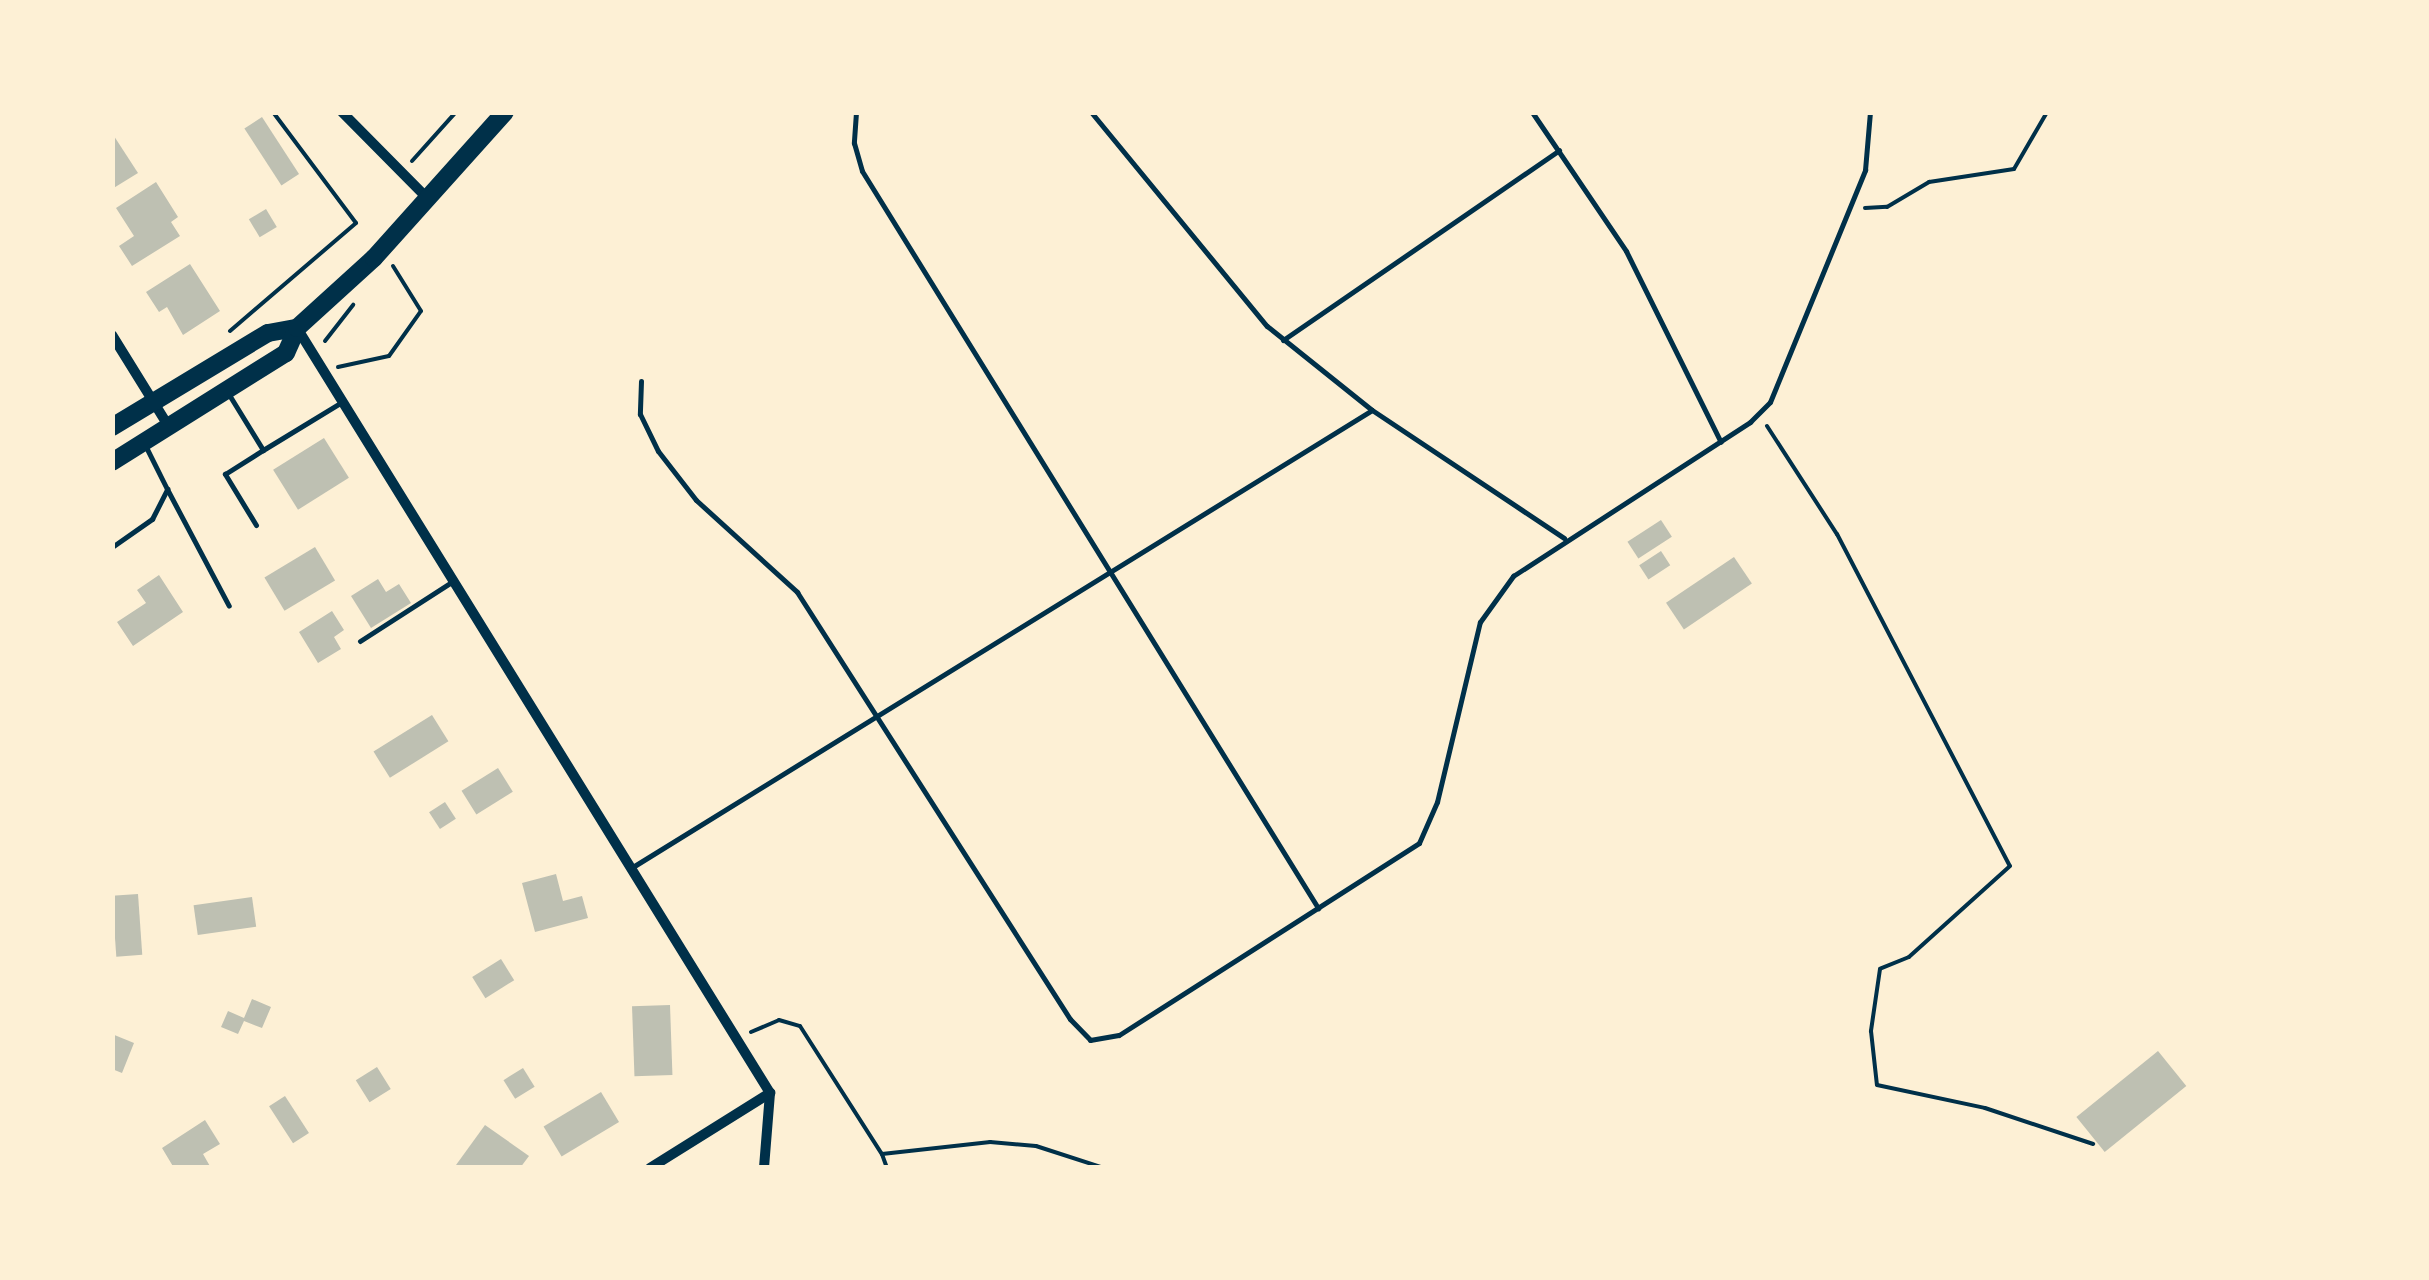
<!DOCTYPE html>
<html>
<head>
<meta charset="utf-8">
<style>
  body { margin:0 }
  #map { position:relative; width:2429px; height:1280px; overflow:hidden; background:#fdf0d5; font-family:"Noto Sans",sans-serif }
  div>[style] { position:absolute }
  .building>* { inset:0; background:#bec0b2; transform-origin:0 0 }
  .path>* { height:4px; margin:-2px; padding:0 2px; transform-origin:2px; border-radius:2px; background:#003049 }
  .service>* { height:5px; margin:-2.5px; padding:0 2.5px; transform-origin:2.5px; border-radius:2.5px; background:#003049 }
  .minor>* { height:10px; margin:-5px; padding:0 5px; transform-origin:5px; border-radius:5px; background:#003049 }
  .primary>* { height:18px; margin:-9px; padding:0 9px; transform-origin:9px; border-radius:9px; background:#003049 }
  span { translate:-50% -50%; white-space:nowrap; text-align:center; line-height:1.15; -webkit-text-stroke:9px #fdf0d5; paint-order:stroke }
  .frame { position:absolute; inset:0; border:115px solid #fdf0d5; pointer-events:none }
</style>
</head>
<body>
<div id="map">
  <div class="building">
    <div style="left:262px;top:117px;width:68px;height:21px;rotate:57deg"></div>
    <div style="clip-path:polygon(112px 133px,138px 173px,112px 189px)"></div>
    <div style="clip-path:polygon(156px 182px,178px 217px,171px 222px,180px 236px,132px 266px,119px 246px,134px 236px,116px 208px)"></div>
    <div style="left:266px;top:209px;width:21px;height:20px;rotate:59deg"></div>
    <div style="clip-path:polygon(190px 264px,220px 311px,183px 335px,167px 307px,159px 312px,146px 292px)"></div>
    <div style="left:324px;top:438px;width:47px;height:60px;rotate:58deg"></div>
    <div style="left:1661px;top:520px;width:20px;height:40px;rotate:57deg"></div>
    <div style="left:315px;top:547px;width:39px;height:59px;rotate:59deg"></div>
    <div style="left:1661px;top:551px;width:17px;height:26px;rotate:57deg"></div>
    <div style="left:1734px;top:557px;width:32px;height:82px;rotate:56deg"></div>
    <div style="clip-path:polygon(159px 575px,183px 612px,133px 646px,117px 622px,146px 603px,137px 590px)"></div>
    <div style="clip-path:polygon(378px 579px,386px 592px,399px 584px,411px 603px,371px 628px,351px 596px)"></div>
    <div style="clip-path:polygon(332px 611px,344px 630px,334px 637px,341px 649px,318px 663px,299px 632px)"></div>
    <div style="left:432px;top:715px;width:31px;height:69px;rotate:58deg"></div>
    <div style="left:498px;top:768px;width:28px;height:43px;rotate:58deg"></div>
    <div style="left:445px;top:802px;width:20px;height:19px;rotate:57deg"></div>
    <div style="clip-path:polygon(556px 874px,563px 901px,582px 896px,588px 918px,535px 932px,522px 883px)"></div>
    <div style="left:138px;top:894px;width:61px;height:26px;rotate:86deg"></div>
    <div style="left:252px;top:897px;width:30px;height:59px;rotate:82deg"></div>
    <div style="left:501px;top:959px;width:25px;height:34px;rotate:58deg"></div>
    <div style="clip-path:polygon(252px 999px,271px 1007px,262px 1028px,244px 1021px,238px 1034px,221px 1027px,228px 1011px,244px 1018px)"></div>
    <div style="left:670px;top:1005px;width:70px;height:38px;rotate:88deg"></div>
    <div style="clip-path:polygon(112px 1034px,134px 1043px,122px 1073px,112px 1069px)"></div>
    <div style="left:2158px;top:1051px;width:45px;height:105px;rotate:51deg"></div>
    <div style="left:377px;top:1067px;width:26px;height:25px;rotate:58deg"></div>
    <div style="left:523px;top:1068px;width:22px;height:23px;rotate:58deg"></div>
    <div style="left:601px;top:1092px;width:35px;height:67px;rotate:59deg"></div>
    <div style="left:285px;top:1096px;width:44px;height:19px;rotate:57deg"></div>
    <div style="clip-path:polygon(205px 1120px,220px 1144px,203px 1154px,211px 1168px,174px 1168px,162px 1148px)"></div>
    <div style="clip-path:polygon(485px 1125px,529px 1156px,520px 1168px,456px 1165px)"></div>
  </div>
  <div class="path">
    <div style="left:412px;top:161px;width:66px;rotate:-48.1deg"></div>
    <div style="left:1865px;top:208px;width:22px;rotate:-3deg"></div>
    <div style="left:1887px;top:207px;width:49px;rotate:-30.8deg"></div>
    <div style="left:1929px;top:182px;width:86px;rotate:-8.7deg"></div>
    <div style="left:2014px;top:169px;width:66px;rotate:-59.9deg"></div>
    <div style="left:230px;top:331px;width:166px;rotate:-40.6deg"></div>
    <div style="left:356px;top:223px;width:139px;rotate:-126.8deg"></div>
    <div style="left:325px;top:341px;width:46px;rotate:-52.1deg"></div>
    <div style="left:338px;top:367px;width:52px;rotate:-12.2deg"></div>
    <div style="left:389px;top:356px;width:55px;rotate:-54.6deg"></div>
    <div style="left:421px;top:311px;width:53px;rotate:-121.9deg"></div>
    <div style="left:1767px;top:426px;width:129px;rotate:57.1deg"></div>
    <div style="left:1837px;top:534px;width:374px;rotate:62.5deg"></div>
    <div style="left:2010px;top:866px;width:136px;rotate:138deg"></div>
    <div style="left:1909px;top:957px;width:31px;rotate:158deg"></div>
    <div style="left:1880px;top:969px;width:63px;rotate:98.3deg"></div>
    <div style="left:1871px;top:1031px;width:54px;rotate:83.7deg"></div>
    <div style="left:1877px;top:1085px;width:110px;rotate:12deg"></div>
    <div style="left:1985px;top:1108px;width:114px;rotate:18.4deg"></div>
    <div style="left:751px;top:1032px;width:30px;rotate:-23deg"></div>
    <div style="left:779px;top:1020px;width:22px;rotate:16deg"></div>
    <div style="left:800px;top:1026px;width:152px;rotate:57.4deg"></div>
    <div style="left:887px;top:1168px;width:15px;rotate:-110deg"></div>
    <div style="left:882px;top:1154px;width:109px;rotate:-6.3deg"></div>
    <div style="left:990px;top:1142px;width:46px;rotate:5deg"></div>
    <div style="left:1036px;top:1146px;width:71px;rotate:17.9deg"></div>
  </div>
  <div class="service">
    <div style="left:856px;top:112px;width:31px;rotate:94deg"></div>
    <div style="left:854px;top:143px;width:29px;rotate:74deg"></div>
    <div style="left:862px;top:171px;width:867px;rotate:58.25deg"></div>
    <div style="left:1091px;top:112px;width:277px;rotate:50.6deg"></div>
    <div style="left:1267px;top:326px;width:134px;rotate:38.7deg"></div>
    <div style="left:1372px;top:410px;width:231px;rotate:33.7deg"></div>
    <div style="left:1532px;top:112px;width:168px;rotate:55.9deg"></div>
    <div style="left:1626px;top:251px;width:213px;rotate:63.6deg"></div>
    <div style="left:1283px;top:340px;width:335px;rotate:-34.5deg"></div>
    <div style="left:641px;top:381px;width:33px;rotate:92deg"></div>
    <div style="left:640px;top:414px;width:41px;rotate:64.1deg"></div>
    <div style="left:658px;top:451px;width:62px;rotate:52.2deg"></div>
    <div style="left:696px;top:500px;width:137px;rotate:42.3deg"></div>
    <div style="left:797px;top:592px;width:507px;rotate:57.41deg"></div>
    <div style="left:1070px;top:1019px;width:29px;rotate:46deg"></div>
    <div style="left:1090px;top:1040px;width:29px;rotate:-10deg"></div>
    <div style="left:1119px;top:1035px;width:356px;rotate:-32.6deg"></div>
    <div style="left:1419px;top:843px;width:45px;rotate:-66.3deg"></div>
    <div style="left:1437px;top:802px;width:185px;rotate:-76.6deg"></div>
    <div style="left:1480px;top:622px;width:57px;rotate:-54.3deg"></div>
    <div style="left:1513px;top:576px;width:283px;rotate:-33deg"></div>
    <div style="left:1750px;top:422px;width:28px;rotate:-45deg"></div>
    <div style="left:1770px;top:402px;width:251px;rotate:-67.7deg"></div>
    <div style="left:1865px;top:170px;width:58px;rotate:-85.1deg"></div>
    <div style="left:228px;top:393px;width:67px;rotate:58.4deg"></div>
    <div style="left:263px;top:450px;width:92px;rotate:-31.3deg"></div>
    <div style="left:167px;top:489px;width:132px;rotate:62.1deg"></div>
    <div style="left:256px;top:525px;width:60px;rotate:-121.3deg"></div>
    <div style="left:225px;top:474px;width:45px;rotate:-32.3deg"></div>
    <div style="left:112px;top:547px;width:49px;rotate:-35deg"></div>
    <div style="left:152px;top:519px;width:34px;rotate:-63deg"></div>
    <div style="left:167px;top:489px;width:49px;rotate:-116.6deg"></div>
    <div style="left:360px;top:641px;width:111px;rotate:-32.8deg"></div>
    <div style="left:631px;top:868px;width:871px;rotate:-31.72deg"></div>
  </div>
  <div class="minor">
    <div style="left:342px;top:112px;width:122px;rotate:45.3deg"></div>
    <div style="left:297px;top:328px;width:899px;rotate:58.27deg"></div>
    <div style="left:770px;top:1093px;width:75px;rotate:94.6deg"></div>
    <div style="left:112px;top:335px;width:108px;rotate:58.2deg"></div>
    <div style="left:650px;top:1168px;width:142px;rotate:-32deg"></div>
  </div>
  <div class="primary">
    <div style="left:112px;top:427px;width:182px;rotate:-31.1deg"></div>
    <div style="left:268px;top:333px;width:29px;rotate:-10deg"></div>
    <div style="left:112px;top:462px;width:205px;rotate:-32.1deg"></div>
    <div style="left:286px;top:353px;width:27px;rotate:-66deg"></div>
    <div style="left:297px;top:328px;width:104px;rotate:-42.3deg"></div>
    <div style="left:374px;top:258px;width:196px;rotate:-48.1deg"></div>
  </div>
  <div class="frame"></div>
</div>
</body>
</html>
